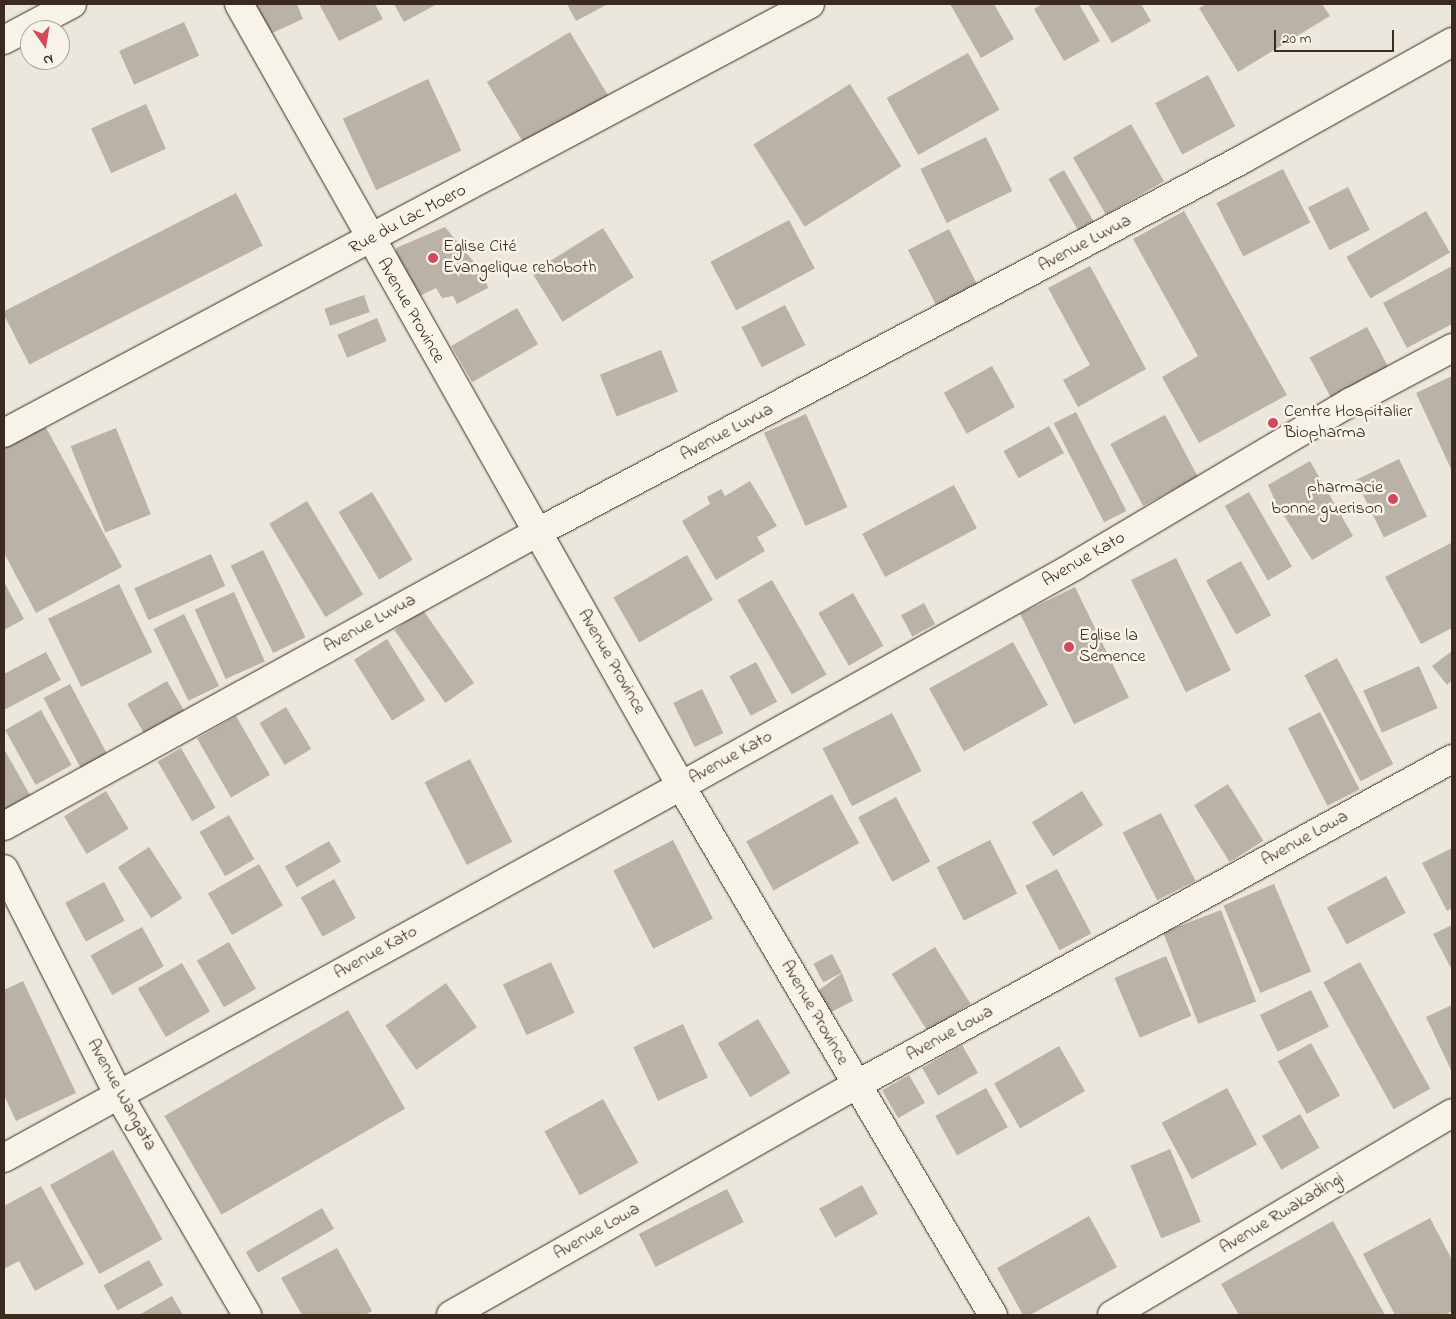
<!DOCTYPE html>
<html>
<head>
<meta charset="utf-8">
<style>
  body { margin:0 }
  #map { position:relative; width:1456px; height:1319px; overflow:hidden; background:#ece7dc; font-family:"Indie Flower",sans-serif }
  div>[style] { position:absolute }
  .building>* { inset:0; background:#bab2a7; transform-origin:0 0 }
  .roads { filter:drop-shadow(0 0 1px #3b2a1e) drop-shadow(0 0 1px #3b2a1e) }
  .street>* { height:28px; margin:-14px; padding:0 14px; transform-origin:14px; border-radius:14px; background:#f7f3e8 }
  .secondary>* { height:28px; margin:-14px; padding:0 14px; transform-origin:14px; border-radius:14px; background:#f7f3e8 }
  .dots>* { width:14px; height:14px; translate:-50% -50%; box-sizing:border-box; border:2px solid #f7f3e8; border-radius:50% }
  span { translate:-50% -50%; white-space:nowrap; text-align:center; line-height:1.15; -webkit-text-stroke:5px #f7f3e8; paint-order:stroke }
  .street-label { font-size:18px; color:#3b2a1e }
  .poi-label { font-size:18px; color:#3b2a1e }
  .left { translate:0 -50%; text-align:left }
  .right { translate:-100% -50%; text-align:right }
  .frame { position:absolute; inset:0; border:5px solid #3b2a1e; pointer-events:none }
  .north { position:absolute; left:20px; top:20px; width:50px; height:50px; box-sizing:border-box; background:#f7f3e8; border:1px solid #aca397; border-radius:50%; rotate:167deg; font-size:14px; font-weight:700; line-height:20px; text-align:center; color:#3b2a1e }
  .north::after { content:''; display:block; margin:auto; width:18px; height:22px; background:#d1495b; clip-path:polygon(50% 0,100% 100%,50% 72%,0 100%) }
  .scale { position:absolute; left:1274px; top:30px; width:120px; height:22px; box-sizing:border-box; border:2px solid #3b2a1e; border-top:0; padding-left:6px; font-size:15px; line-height:18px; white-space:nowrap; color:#3b2a1e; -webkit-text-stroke:4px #f7f3e8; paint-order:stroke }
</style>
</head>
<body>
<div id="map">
  <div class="building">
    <div style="clip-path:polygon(246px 4px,297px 4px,303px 19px,261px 38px)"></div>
    <div style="clip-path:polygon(319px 4px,375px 4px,383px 19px,339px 41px)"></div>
    <div style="clip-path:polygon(394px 4px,437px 4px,404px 22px)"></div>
    <div style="clip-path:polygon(567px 4px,608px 4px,576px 21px)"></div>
    <div style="clip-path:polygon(950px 4px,994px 4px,1014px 39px,981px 58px)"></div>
    <div style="clip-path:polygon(1042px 4px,1079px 4px,1100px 41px,1064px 61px,1034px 9px)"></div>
    <div style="clip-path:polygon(1088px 4px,1141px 4px,1151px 21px,1112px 43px)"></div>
    <div style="clip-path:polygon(1206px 4px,1322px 4px,1330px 16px,1238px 72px,1199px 8px)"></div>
    <div style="left:184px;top:22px;width:37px;height:71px;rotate:66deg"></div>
    <div style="left:570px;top:32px;width:79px;height:97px;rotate:59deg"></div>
    <div style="left:968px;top:53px;width:65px;height:93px;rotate:61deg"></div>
    <div style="left:1208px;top:75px;width:58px;height:60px;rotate:62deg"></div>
    <div style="left:428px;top:79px;width:79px;height:94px;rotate:65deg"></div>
    <div style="left:850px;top:84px;width:97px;height:114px;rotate:58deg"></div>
    <div style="left:146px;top:104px;width:49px;height:60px;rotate:66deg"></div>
    <div style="left:1131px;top:124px;width:66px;height:67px;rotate:60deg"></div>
    <div style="left:986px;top:137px;width:60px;height:73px;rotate:64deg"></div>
    <div style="left:1283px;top:169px;width:60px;height:75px;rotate:63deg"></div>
    <div style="left:1064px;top:170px;width:62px;height:18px;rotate:60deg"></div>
    <div style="left:1348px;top:187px;width:48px;height:45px;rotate:63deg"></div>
    <div style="left:236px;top:193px;width:59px;height:262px;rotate:63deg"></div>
    <div style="clip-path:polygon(1184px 211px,1287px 395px,1199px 443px,1162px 377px,1198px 356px,1133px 239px)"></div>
    <div style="left:1426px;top:211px;width:48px;height:92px;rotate:60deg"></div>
    <div style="left:789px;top:220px;width:55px;height:89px;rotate:62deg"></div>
    <div style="clip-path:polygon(445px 227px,484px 274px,488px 288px,457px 304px,453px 296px,442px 298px,436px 288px,413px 299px,398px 267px,396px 248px)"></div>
    <div style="left:603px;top:228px;width:58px;height:84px;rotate:58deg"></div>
    <div style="left:949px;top:229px;width:62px;height:46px;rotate:63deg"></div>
    <div style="clip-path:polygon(1090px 266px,1146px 369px,1078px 407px,1063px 380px,1090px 365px,1048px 288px)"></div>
    <div style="clip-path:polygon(1452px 266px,1452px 324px,1407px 348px,1383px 303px)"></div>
    <div style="left:364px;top:295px;width:18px;height:42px;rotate:71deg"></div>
    <div style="left:785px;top:305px;width:45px;height:49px;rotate:63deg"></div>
    <div style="left:517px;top:308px;width:42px;height:76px;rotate:60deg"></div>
    <div style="left:377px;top:318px;width:25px;height:43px;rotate:67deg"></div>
    <div style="left:1367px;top:327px;width:47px;height:65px;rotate:62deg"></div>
    <div style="left:661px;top:350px;width:45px;height:66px;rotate:68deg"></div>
    <div style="left:992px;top:366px;width:47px;height:55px;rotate:61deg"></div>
    <div style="clip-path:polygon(1452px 376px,1452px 471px,1416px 393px)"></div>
    <div style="left:1076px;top:412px;width:111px;height:25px;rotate:63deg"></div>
    <div style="left:806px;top:414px;width:102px;height:46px;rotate:66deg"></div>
    <div style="left:1165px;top:415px;width:70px;height:62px;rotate:62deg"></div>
    <div style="clip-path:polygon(44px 424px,122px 567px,36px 613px,4px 553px,4px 446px)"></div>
    <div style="left:1049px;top:426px;width:31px;height:52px;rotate:61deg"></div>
    <div style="left:116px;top:428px;width:93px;height:49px;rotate:68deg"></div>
    <div style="left:1399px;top:459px;width:64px;height:48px;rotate:64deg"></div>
    <div style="clip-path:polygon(1310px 461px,1353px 536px,1312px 560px,1276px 503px,1268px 485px)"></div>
    <div style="clip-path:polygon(750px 481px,777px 526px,757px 537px,765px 551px,716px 580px,682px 521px,710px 504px,707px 497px,721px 489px,725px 496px)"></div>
    <div style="left:954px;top:485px;width:49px;height:104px;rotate:62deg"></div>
    <div style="left:372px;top:492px;width:79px;height:39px;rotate:59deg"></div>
    <div style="left:1249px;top:492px;width:86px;height:28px;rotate:60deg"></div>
    <div style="left:307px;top:501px;width:109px;height:44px;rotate:59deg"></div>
    <div style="clip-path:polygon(1451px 543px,1452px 628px,1421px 644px,1385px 577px)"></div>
    <div style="left:263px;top:550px;width:97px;height:36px;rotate:64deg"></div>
    <div style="left:211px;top:554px;width:35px;height:84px;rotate:66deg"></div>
    <div style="left:687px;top:555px;width:52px;height:85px;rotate:60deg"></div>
    <div style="left:1176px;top:558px;width:125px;height:50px;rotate:64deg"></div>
    <div style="left:1241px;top:561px;width:62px;height:40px;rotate:61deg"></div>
    <div style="left:772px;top:580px;width:109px;height:40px;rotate:60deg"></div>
    <div style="clip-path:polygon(4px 582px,24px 619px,4px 630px)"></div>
    <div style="left:119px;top:584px;width:76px;height:79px;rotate:64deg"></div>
    <div style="left:1075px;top:587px;width:123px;height:61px;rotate:64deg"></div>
    <div style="left:234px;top:592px;width:76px;height:43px;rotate:66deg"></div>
    <div style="left:853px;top:593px;width:61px;height:40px;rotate:60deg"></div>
    <div style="left:924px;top:603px;width:24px;height:26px;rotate:62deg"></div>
    <div style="left:423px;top:610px;width:89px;height:35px;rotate:55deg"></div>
    <div style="left:184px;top:614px;width:80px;height:34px;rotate:64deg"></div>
    <div style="left:387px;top:639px;width:72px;height:39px;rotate:58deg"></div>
    <div style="left:1013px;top:642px;width:72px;height:96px;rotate:61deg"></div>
    <div style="clip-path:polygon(1452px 651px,1452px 680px,1447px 685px,1432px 666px)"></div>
    <div style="clip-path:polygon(46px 652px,61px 680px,4px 710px,4px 674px)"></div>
    <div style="left:1337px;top:658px;width:120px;height:37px;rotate:62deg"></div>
    <div style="left:756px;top:662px;width:45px;height:30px;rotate:62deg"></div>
    <div style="left:1419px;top:666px;width:46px;height:61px;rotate:66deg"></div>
    <div style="left:167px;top:681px;width:34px;height:46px;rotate:60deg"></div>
    <div style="left:70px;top:684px;width:80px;height:30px;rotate:62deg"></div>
    <div style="left:702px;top:689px;width:49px;height:32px;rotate:64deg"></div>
    <div style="left:286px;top:707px;width:49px;height:31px;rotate:59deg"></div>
    <div style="left:41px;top:710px;width:63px;height:41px;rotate:61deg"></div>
    <div style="left:1320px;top:712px;width:87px;height:36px;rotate:63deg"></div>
    <div style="left:892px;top:713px;width:65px;height:78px;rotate:63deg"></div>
    <div style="left:236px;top:716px;width:68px;height:45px;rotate:60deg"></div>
    <div style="left:181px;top:748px;width:69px;height:27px;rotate:60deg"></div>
    <div style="clip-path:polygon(4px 749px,30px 795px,4px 810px)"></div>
    <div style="left:470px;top:759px;width:93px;height:51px;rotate:63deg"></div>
    <div style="left:1228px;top:784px;width:67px;height:40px;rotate:58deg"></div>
    <div style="left:106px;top:791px;width:44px;height:49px;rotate:59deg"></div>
    <div style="left:1082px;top:791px;width:40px;height:59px;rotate:58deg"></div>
    <div style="left:832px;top:794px;width:56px;height:98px;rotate:61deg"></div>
    <div style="left:896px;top:797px;width:73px;height:43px;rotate:62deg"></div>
    <div style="left:1161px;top:813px;width:76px;height:43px;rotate:63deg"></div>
    <div style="left:229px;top:815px;width:51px;height:34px;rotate:60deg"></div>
    <div style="left:673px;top:840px;width:88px;height:67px;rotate:63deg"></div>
    <div style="left:990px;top:840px;width:60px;height:60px;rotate:63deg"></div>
    <div style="left:329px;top:841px;width:24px;height:51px;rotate:60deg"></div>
    <div style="left:149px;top:847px;width:61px;height:37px;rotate:57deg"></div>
    <div style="clip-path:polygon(1452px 848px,1452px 908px,1447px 911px,1422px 863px)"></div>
    <div style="left:259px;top:864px;width:48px;height:59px;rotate:60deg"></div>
    <div style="left:1057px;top:869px;width:73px;height:36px;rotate:62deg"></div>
    <div style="left:1386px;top:876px;width:42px;height:67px;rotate:62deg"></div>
    <div style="left:334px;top:879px;width:45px;height:38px;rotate:61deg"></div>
    <div style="left:104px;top:882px;width:44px;height:44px;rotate:62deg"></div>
    <div style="left:1274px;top:884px;width:95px;height:55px;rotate:67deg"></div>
    <div style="left:1221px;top:910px;width:98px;height:62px;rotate:69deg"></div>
    <div style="clip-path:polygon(1452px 925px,1452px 970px,1433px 934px)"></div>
    <div style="left:142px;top:927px;width:45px;height:59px;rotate:61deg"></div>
    <div style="left:229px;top:942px;width:54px;height:37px;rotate:60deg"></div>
    <div style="left:935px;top:947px;width:67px;height:51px;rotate:58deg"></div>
    <div style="left:832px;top:954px;width:21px;height:21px;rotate:62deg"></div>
    <div style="left:1166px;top:956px;width:65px;height:56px;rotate:67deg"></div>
    <div style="left:551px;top:962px;width:56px;height:53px;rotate:65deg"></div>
    <div style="left:1360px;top:962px;width:145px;height:42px;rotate:61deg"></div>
    <div style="left:182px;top:963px;width:56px;height:51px;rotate:60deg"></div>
    <div style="clip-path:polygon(842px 973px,853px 1001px,829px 1013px,819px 990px)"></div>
    <div style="clip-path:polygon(23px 981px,76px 1093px,16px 1121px,4px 1095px,4px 990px)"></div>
    <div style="left:446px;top:983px;width:54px;height:74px;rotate:55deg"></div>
    <div style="left:1311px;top:990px;width:41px;height:57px;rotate:64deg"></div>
    <div style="clip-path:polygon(1452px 1005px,1452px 1069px,1451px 1070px,1426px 1017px)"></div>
    <div style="left:348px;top:1010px;width:114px;height:212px;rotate:60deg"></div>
    <div style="left:758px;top:1019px;width:63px;height:47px;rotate:59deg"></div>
    <div style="left:683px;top:1024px;width:59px;height:55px;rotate:65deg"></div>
    <div style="left:1311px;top:1043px;width:60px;height:38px;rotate:61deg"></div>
    <div style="left:962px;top:1045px;width:32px;height:46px;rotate:60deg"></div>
    <div style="left:1059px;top:1046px;width:52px;height:75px;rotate:60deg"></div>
    <div style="left:909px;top:1075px;width:32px;height:31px;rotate:60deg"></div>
    <div style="left:986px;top:1088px;width:45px;height:58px;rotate:61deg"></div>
    <div style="left:1227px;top:1088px;width:64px;height:74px;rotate:62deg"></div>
    <div style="left:603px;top:1099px;width:73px;height:67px;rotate:61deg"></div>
    <div style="left:1300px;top:1114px;width:39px;height:44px;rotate:60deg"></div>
    <div style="left:1170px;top:1149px;width:79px;height:43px;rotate:67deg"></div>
    <div style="left:113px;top:1150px;width:102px;height:72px;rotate:61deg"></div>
    <div style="left:862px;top:1185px;width:33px;height:49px;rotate:61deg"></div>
    <div style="clip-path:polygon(41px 1186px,84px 1264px,35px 1291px,19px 1261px,4px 1269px,4px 1206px)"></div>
    <div style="left:727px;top:1189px;width:37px;height:99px;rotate:63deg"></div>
    <div style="left:322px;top:1208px;width:24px;height:88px;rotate:60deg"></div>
    <div style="clip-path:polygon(1089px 1216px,1117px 1267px,1030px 1315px,1023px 1315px,997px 1268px)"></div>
    <div style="clip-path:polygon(1430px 1218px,1452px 1260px,1452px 1311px,1445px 1315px,1395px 1315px,1363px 1254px)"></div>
    <div style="clip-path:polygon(1333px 1221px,1385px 1315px,1239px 1315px,1221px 1284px)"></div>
    <div style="clip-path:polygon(337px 1248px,372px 1311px,365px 1315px,302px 1315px,281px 1278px)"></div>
    <div style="left:149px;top:1260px;width:29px;height:52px;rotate:61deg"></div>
    <div style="clip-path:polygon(172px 1296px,183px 1315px,139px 1315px)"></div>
  </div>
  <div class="roads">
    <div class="street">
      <div style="left:239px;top:4px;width:898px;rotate:60.52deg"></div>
      <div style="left:681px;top:786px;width:614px;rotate:59.47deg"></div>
      <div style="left:4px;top:433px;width:913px;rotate:-28.02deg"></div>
      <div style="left:4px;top:826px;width:610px;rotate:-28.84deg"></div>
      <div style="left:538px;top:532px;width:798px;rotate:-27.88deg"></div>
      <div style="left:1243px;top:159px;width:240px;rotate:-29.2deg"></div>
      <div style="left:4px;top:1158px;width:772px;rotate:-28.79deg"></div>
      <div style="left:681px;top:786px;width:453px;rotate:-29.2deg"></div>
      <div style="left:1076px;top:565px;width:320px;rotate:-30.7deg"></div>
      <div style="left:1351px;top:402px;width:115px;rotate:-28.1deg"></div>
      <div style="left:451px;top:1315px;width:466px;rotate:-29.6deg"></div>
      <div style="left:856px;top:1085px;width:679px;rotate:-28.68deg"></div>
    </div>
    <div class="secondary">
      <div style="left:4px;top:40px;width:77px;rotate:-27.9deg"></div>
      <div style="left:4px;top:869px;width:252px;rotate:63.1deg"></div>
      <div style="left:118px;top:1094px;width:256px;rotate:59.7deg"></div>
      <div style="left:1112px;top:1315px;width:395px;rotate:-30.7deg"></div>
    </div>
  </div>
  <div class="dots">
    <div style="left:433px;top:258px;background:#d1495b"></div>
    <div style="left:1273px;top:423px;background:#d1495b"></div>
    <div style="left:1393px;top:499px;background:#d1495b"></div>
    <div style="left:1069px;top:647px;background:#d1495b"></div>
  </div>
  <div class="street-label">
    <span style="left:408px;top:220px;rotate:-28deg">Rue du Lac Moero</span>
    <span style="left:1085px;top:244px;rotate:-28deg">Avenue Luvua</span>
    <span style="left:410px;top:311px;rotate:60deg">Avenue Province</span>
    <span style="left:727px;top:433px;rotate:-28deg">Avenue Luvua</span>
    <span style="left:1084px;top:560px;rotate:-30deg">Avenue Kato</span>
    <span style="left:370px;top:624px;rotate:-29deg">Avenue Luvua</span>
    <span style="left:611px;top:662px;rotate:60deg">Avenue Province</span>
    <span style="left:731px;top:758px;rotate:-29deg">Avenue Kato</span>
    <span style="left:1305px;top:839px;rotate:-29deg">Avenue Lowa</span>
    <span style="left:376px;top:953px;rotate:-29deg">Avenue Kato</span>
    <span style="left:814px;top:1013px;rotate:60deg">Avenue Province</span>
    <span style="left:950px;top:1034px;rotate:-29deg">Avenue Lowa</span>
    <span style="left:121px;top:1095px;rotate:61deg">Avenue Wangata</span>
    <span style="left:1282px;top:1214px;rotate:-31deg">Avenue Rwakadingi</span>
    <span style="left:597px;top:1232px;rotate:-30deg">Avenue Lowa</span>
  </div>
  <div class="poi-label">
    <span class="left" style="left:443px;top:258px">Eglise Cité<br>Evangelique rehoboth</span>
    <span class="left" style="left:1284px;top:423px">Centre Hospitalier<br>Biopharma</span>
    <span class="right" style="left:1383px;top:499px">pharmacie<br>bonne guerison</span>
    <span class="left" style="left:1079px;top:647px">Eglise la<br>Semence</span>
  </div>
  <div class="frame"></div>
  <div class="north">N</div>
  <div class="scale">20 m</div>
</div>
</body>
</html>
